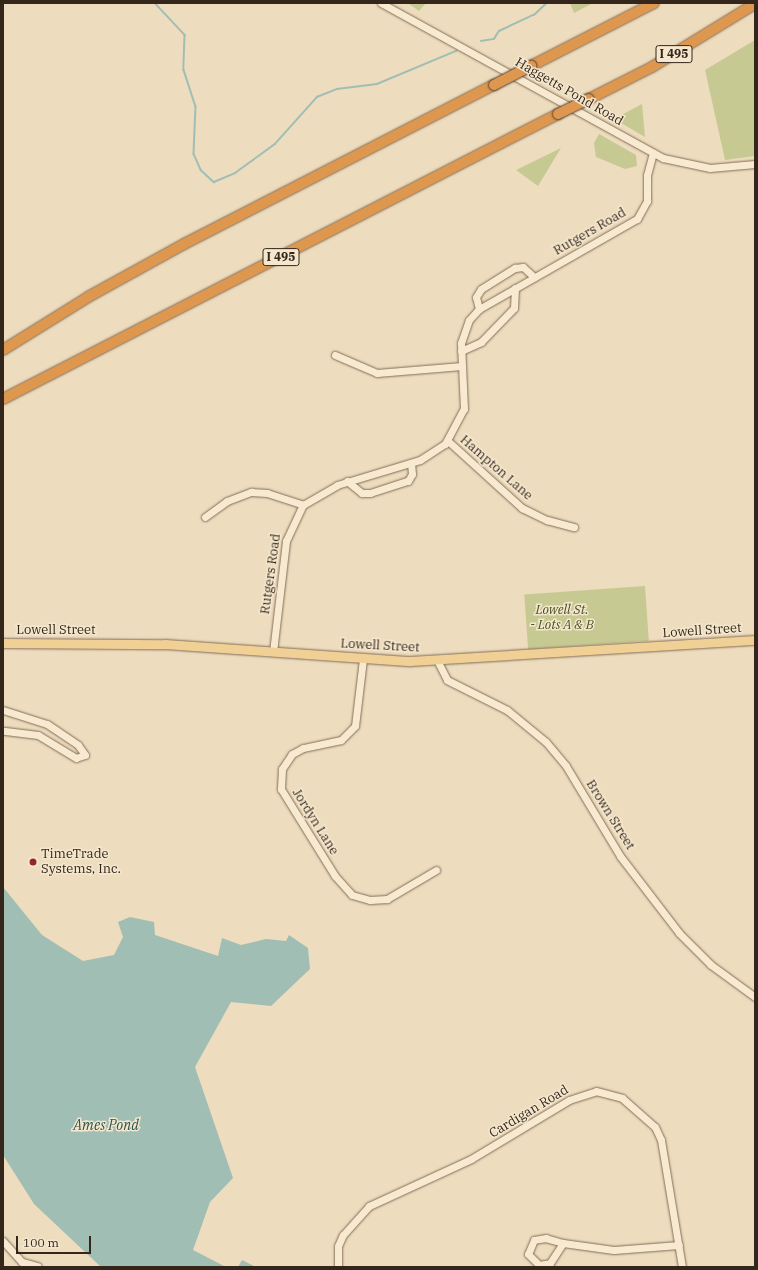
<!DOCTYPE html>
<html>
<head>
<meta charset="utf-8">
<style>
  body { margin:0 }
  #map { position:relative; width:758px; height:1270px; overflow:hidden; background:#eddcbe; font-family:"IBM Plex Serif",serif }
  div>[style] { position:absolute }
  .green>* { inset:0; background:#c6ca92; transform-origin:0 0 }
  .water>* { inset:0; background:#a1beb4 }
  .stream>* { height:1.5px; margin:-0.75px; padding:0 0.75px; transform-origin:0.75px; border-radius:0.75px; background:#a1beb4 }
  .roads { filter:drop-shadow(0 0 1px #846d57) drop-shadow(0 0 1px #846d57) }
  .minor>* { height:7px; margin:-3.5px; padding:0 3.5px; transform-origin:3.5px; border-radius:3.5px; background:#f8ead0 }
  .major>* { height:9px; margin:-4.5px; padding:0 4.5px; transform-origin:4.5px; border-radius:4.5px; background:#f1d095 }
  .highway>* { height:10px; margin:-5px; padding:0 5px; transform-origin:5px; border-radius:5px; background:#dd974e }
  .bridges { filter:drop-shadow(0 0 1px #523c2c) drop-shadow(0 0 1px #523c2c) }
  .highway-bridge>* { height:10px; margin:-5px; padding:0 5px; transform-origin:5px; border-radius:5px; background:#dd974e }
  .dots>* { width:11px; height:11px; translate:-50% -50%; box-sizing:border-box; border:2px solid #f4e7cd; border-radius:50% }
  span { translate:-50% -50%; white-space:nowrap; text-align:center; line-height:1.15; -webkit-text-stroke:3px #f4e7cd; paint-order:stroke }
  .shield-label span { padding:1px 3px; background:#f4e7cd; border:1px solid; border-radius:3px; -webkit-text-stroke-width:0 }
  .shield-label { font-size:12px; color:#34261b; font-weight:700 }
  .street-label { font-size:13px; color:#34261b }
  .park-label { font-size:13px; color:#475022; font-style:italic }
  .poi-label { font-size:13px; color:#34261b }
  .left { translate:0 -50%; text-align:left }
  .water-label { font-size:14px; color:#2b544f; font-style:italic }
  .frame { position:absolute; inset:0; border:4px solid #34261b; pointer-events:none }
  .scale { position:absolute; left:16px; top:1236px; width:75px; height:18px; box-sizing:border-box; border:2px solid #34261b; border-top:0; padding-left:5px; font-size:12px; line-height:14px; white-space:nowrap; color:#34261b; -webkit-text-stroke:3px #f4e7cd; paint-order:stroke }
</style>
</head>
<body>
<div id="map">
  <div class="green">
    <div style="clip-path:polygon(408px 3px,426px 3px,419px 11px)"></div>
    <div style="clip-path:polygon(570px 3px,593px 3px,574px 13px)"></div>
    <div style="clip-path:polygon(755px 40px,755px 156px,725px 160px,705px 70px)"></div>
    <div style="clip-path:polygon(642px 104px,645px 137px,614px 119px)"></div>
    <div style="clip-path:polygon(599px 134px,636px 155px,637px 166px,625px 169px,596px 157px,594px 143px)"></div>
    <div style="clip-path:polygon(561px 148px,538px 186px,516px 170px)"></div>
    <div style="left:645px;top:586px;width:55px;height:121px;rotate:86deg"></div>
  </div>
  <div class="water">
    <div style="clip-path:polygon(3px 887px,42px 935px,83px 961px,114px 955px,123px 937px,118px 922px,130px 917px,154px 922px,155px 935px,218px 956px,222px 938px,241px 945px,266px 939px,286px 941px,289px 935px,308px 948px,310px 969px,271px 1006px,231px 1002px,195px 1067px,233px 1178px,210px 1202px,193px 1250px,226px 1267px,101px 1267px,34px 1204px,3px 1155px)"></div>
    <div style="clip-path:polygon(242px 1260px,256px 1267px,238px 1267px)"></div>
  </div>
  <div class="stream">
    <div style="left:155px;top:3px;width:44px;rotate:46.8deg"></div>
    <div style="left:185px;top:35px;width:35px;rotate:92deg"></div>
    <div style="left:184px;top:70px;width:38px;rotate:72deg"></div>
    <div style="left:196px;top:106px;width:48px;rotate:92.4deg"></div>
    <div style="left:194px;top:154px;width:17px;rotate:66deg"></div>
    <div style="left:201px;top:170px;width:18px;rotate:43deg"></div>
    <div style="left:214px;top:182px;width:23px;rotate:-23deg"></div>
    <div style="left:235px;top:173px;width:49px;rotate:-35.9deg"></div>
    <div style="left:275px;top:144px;width:63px;rotate:-48.2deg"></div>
    <div style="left:317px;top:97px;width:22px;rotate:-22deg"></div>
    <div style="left:337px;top:89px;width:40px;rotate:-7.1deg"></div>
    <div style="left:377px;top:84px;width:86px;rotate:-22.7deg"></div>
    <div style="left:481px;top:41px;width:13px;rotate:-9deg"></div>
    <div style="left:494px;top:39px;width:9px;rotate:-58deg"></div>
    <div style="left:499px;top:31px;width:38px;rotate:-25deg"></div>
    <div style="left:534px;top:15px;width:18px;rotate:-43deg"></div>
  </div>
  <div class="roads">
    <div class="minor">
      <div style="left:381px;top:3px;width:322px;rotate:28.8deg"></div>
      <div style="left:663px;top:158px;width:48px;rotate:12deg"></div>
      <div style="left:710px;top:168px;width:45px;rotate:-5.1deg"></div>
      <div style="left:479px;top:309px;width:12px;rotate:-104deg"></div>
      <div style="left:476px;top:297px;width:9px;rotate:-58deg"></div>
      <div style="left:481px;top:289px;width:40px;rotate:-32deg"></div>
      <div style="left:515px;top:268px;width:8px;rotate:-7deg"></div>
      <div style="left:523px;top:267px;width:15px;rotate:42deg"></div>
      <div style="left:461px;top:351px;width:22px;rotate:-24deg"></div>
      <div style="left:481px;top:342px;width:47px;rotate:-45.9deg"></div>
      <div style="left:514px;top:308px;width:20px;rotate:-87deg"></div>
      <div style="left:335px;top:355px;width:46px;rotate:23.2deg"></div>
      <div style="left:377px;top:373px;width:85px;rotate:-4.7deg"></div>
      <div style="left:448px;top:441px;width:100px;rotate:42.2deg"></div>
      <div style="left:522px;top:508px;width:28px;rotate:26deg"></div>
      <div style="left:547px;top:520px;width:28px;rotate:15deg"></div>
      <div style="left:347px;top:481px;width:19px;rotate:39deg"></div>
      <div style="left:362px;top:493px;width:8px"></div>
      <div style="left:370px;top:493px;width:40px;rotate:-18deg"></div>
      <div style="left:408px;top:481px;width:8px;rotate:-60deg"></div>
      <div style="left:412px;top:474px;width:11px;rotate:-95deg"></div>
      <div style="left:205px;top:517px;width:27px;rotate:-36deg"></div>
      <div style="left:227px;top:501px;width:26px;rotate:-21deg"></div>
      <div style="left:251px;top:492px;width:16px;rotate:4deg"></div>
      <div style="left:267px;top:493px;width:38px;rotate:18deg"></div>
      <div style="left:273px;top:652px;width:112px;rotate:-83.3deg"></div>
      <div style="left:286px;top:541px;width:40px;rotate:-65deg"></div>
      <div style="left:303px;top:505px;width:39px;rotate:-30deg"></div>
      <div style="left:337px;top:485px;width:87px;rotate:-16.8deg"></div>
      <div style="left:420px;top:460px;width:30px;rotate:-33deg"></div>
      <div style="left:445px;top:444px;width:40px;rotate:-62deg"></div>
      <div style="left:464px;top:409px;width:66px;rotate:-92.6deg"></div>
      <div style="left:461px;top:343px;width:24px;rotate:-71deg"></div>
      <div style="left:469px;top:320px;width:15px;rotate:-48deg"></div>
      <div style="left:479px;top:309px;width:182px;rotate:-29.7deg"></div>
      <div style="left:637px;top:219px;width:21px;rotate:-61deg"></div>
      <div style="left:647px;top:201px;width:26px;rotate:-90deg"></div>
      <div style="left:647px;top:175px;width:23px;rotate:-75deg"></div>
      <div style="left:363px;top:659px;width:67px;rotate:96.8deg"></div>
      <div style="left:355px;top:726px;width:20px;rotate:135deg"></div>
      <div style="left:341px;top:740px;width:39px;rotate:168deg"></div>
      <div style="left:303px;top:748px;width:13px;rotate:151deg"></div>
      <div style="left:292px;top:754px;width:18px;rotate:124deg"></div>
      <div style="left:282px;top:769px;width:20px;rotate:93deg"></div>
      <div style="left:281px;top:789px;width:102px;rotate:58.2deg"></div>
      <div style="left:335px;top:876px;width:25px;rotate:48deg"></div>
      <div style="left:352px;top:895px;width:19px;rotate:16deg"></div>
      <div style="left:370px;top:900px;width:17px;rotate:-3deg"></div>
      <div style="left:387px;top:899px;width:57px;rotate:-30.6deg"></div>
      <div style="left:437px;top:660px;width:22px;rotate:63deg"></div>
      <div style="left:447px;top:680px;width:67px;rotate:26.6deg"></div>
      <div style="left:507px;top:710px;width:50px;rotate:39.4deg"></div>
      <div style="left:546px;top:742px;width:31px;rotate:50deg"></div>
      <div style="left:566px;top:766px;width:105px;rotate:59deg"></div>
      <div style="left:620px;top:856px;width:97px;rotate:52.5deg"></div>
      <div style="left:679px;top:933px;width:45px;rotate:45deg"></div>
      <div style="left:711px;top:965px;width:54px;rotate:36deg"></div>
      <div style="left:3px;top:710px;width:46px;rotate:17.7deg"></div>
      <div style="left:47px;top:724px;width:37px;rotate:34deg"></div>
      <div style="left:78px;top:745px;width:12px;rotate:55deg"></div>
      <div style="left:85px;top:755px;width:9px;rotate:162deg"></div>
      <div style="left:76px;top:758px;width:44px;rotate:-148.8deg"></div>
      <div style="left:38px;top:735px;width:35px;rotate:-173deg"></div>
      <div style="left:3px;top:1241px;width:28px;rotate:48deg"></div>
      <div style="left:22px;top:1262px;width:16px;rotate:15deg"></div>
      <div style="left:563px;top:1243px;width:18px;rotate:-164deg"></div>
      <div style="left:546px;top:1238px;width:12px;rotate:171deg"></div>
      <div style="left:534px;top:1240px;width:15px;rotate:113deg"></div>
      <div style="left:528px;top:1254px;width:16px;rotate:45deg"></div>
      <div style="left:539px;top:1265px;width:11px;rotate:-10deg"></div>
      <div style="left:550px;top:1263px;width:24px;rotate:-57deg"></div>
      <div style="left:563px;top:1243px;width:51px;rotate:7.8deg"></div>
      <div style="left:614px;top:1250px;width:65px;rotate:-4.4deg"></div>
      <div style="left:338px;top:1267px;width:21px;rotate:-90deg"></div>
      <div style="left:338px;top:1246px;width:12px;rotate:-66deg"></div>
      <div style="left:343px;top:1235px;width:39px;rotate:-48deg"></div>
      <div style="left:369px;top:1206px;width:112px;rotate:-24.7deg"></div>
      <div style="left:471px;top:1159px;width:114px;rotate:-31deg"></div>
      <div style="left:569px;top:1100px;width:28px;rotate:-18deg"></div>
      <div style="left:596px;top:1091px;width:27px;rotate:15deg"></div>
      <div style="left:622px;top:1098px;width:44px;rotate:41.3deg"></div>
      <div style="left:655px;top:1127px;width:14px;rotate:65deg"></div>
      <div style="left:661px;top:1140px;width:129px;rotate:80.6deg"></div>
    </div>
    <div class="major">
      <div style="left:3px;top:643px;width:162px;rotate:0.4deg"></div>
      <div style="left:165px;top:644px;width:246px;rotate:4deg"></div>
      <div style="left:410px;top:661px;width:346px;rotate:-3.5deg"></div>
    </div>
    <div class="highway">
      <div style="left:531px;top:66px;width:138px;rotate:-27.1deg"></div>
      <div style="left:589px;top:99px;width:71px;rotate:-26.9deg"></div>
      <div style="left:652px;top:67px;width:121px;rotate:-31.5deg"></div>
      <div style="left:3px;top:350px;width:100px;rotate:-31.9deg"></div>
      <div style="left:88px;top:297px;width:110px;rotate:-28.9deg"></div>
      <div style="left:184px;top:244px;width:348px;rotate:-27.2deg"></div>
      <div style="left:3px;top:399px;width:624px;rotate:-27.18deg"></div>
    </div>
  </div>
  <div class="bridges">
    <div class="highway-bridge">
      <div style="left:494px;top:85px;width:42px;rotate:-27.2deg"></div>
      <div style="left:558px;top:114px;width:34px;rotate:-26deg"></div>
    </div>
  </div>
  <div class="dots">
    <div style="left:33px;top:862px;background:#92282e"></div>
  </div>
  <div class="shield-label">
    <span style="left:674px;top:54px">I 495</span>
    <span style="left:281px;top:257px">I 495</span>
  </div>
  <div class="street-label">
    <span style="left:569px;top:92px;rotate:30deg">Haggetts Pond Road</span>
    <span style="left:590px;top:232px;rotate:-30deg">Rutgers Road</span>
    <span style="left:496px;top:468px;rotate:41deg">Hampton Lane</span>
    <span style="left:271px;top:574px;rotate:-82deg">Rutgers Road</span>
    <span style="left:56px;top:630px">Lowell Street</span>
    <span style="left:702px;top:631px;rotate:-4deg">Lowell Street</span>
    <span style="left:380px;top:646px;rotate:3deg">Lowell Street</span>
    <span style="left:610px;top:815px;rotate:58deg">Brown Street</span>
    <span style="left:315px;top:822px;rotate:58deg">Jordyn Lane</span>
    <span style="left:529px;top:1112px;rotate:-31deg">Cardigan Road</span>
  </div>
  <div class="park-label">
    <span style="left:562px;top:618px">Lowell St.<br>- Lots A &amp; B</span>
  </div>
  <div class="poi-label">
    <span class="left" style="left:41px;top:862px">TimeTrade<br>Systems, Inc.</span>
  </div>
  <div class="water-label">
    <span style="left:106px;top:1125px">Ames Pond</span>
  </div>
  <div class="frame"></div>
  <div class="scale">100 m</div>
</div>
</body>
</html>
